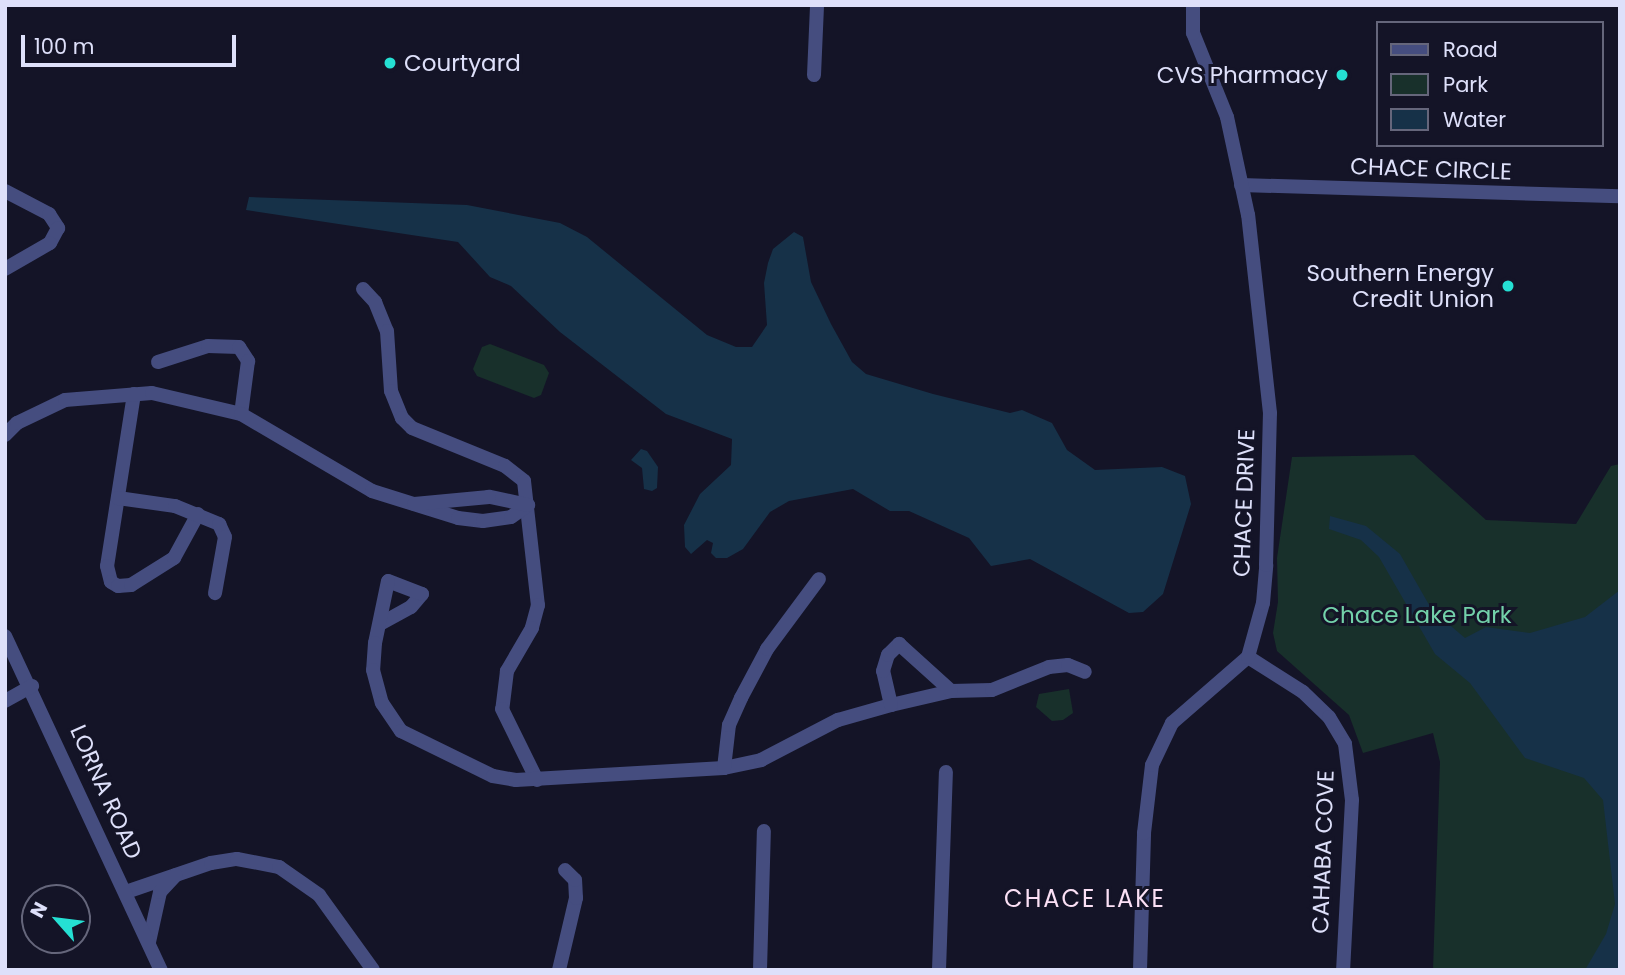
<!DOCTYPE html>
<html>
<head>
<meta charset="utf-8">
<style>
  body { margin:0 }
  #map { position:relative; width:1625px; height:975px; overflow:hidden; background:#141427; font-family:Poppins,sans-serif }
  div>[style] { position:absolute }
  .green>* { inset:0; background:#18302b }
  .water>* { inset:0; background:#163148 }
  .minor>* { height:14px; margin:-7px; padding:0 7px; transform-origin:7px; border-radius:7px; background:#454d7f }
  .tertiary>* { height:14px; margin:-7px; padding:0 7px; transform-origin:7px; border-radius:7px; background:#454d7f }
  .dots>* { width:19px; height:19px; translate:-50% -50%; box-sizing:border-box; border:4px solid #141427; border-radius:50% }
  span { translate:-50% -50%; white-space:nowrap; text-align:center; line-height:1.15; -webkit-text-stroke:6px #141427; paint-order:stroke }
  .poi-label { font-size:23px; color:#dee0fa }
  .left { translate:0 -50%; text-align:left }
  .right { translate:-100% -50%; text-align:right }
  .street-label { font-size:23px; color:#dee0fa }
  .park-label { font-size:23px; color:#73d1aa }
  .neighbourhood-label { font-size:24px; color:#fbe0f5; letter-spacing:2px }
  .frame { position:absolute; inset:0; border:7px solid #dee0fa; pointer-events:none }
  .legend { position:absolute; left:1376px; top:21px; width:228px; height:126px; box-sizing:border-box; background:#141427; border:2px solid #65667b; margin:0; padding:9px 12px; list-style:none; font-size:21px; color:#dee0fa }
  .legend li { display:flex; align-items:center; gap:14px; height:35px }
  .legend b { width:35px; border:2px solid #65667b }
  .north { position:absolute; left:21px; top:884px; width:70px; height:70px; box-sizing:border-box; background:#141427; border:2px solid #65667b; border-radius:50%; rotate:298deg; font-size:19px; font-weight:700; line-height:28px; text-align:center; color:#dee0fa }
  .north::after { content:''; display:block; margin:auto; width:24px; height:32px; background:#25e0d3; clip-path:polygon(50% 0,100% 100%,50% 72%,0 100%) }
  .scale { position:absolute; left:21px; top:35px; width:215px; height:32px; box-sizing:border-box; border:4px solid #dee0fa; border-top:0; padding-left:9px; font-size:21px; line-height:24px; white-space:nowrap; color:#dee0fa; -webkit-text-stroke:5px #141427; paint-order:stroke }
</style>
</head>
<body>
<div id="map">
  <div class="green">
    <div style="clip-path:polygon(490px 344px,544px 365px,549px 373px,541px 395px,534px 398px,477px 376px,473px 369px,482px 347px)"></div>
    <div style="clip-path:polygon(1414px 455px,1486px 520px,1576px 524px,1611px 466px,1620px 464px,1620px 970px,1433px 970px,1440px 762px,1433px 733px,1363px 753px,1349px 715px,1277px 651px,1273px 633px,1278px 602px,1277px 558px,1292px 457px)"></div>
    <div style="clip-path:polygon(1069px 689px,1073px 713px,1063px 720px,1052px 721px,1036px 707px,1039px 694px)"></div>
  </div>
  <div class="water">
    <div style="clip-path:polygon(249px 197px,467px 205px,560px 223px,587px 237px,707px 335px,736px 347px,752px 347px,767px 325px,764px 283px,768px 263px,773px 249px,794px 232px,803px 237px,811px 282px,831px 324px,852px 362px,866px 374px,933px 394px,1010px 413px,1022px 410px,1052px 423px,1067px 450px,1095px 470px,1162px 467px,1185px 476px,1191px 504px,1163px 594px,1143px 612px,1129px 613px,1030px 559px,991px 566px,969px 538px,909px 511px,890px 511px,853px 489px,789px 501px,770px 512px,743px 549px,727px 558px,716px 558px,711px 553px,713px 543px,707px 540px,691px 554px,685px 547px,684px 525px,700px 494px,731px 465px,732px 439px,666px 414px,560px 332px,511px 286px,490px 277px,458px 242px,246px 210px)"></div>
    <div style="clip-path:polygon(641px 449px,647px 451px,658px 467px,657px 488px,652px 491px,644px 489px,642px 468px,631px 460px)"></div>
    <div style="clip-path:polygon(1330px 516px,1366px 526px,1400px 554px,1432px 610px,1465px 638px,1486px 627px,1530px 633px,1585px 617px,1620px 590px,1620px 970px,1585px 970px,1606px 934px,1615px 904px,1603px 800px,1584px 778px,1525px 758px,1470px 683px,1435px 654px,1379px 557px,1361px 540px,1329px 529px)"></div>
  </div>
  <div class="minor">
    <div style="left:814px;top:75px;width:70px;rotate:-87.5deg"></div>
    <div style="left:1241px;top:185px;width:379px;rotate:1.7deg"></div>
    <div style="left:5px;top:191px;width:50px;rotate:27.6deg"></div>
    <div style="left:49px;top:214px;width:17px;rotate:57deg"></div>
    <div style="left:58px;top:228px;width:17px;rotate:118deg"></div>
    <div style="left:50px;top:243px;width:52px;rotate:150deg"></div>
    <div style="left:363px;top:289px;width:18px;rotate:47deg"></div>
    <div style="left:375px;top:302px;width:31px;rotate:68deg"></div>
    <div style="left:387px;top:331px;width:60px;rotate:86.2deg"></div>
    <div style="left:391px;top:391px;width:29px;rotate:68deg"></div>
    <div style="left:402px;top:418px;width:14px;rotate:45deg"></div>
    <div style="left:412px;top:428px;width:100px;rotate:22.2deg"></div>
    <div style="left:505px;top:466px;width:24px;rotate:38deg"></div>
    <div style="left:524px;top:481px;width:125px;rotate:83.6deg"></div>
    <div style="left:538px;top:605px;width:24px;rotate:105deg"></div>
    <div style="left:532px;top:628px;width:50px;rotate:120.2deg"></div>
    <div style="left:507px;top:671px;width:38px;rotate:97deg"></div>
    <div style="left:502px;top:709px;width:79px;rotate:63.8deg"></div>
    <div style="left:158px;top:362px;width:52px;rotate:-17.7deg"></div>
    <div style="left:208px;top:346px;width:31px;rotate:2deg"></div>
    <div style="left:239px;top:347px;width:17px;rotate:57deg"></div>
    <div style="left:248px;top:361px;width:53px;rotate:97.5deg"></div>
    <div style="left:134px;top:394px;width:174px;rotate:98.9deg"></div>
    <div style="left:107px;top:566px;width:16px;rotate:76deg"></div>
    <div style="left:111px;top:582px;width:8px;rotate:30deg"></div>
    <div style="left:118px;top:586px;width:13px;rotate:-4deg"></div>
    <div style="left:131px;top:585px;width:51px;rotate:-32.1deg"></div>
    <div style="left:174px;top:558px;width:50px;rotate:-61.4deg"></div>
    <div style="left:5px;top:435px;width:17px;rotate:-45deg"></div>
    <div style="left:17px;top:423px;width:53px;rotate:-25.6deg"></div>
    <div style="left:65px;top:400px;width:87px;rotate:-4.6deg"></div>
    <div style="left:152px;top:393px;width:91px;rotate:13.3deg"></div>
    <div style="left:241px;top:414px;width:152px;rotate:30.4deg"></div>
    <div style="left:372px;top:491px;width:90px;rotate:17.4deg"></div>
    <div style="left:458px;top:518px;width:25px;rotate:7deg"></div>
    <div style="left:483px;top:521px;width:28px;rotate:-8deg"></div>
    <div style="left:511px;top:517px;width:21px;rotate:-35deg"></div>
    <div style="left:528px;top:505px;width:40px;rotate:-168deg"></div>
    <div style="left:489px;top:497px;width:75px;rotate:174.7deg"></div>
    <div style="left:118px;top:498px;width:58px;rotate:8deg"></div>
    <div style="left:175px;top:506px;width:48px;rotate:22.2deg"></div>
    <div style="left:219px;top:524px;width:14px;rotate:65deg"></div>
    <div style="left:225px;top:537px;width:57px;rotate:100.1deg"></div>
    <div style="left:380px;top:624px;width:35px;rotate:-29deg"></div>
    <div style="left:411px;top:607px;width:17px;rotate:-50deg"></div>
    <div style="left:422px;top:594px;width:36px;rotate:-159deg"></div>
    <div style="left:388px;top:581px;width:63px;rotate:101.8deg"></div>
    <div style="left:375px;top:643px;width:27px;rotate:94deg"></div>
    <div style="left:373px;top:670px;width:34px;rotate:75deg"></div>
    <div style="left:382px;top:703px;width:34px;rotate:56deg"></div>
    <div style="left:401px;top:731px;width:102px;rotate:26.1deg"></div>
    <div style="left:493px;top:776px;width:23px;rotate:10deg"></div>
    <div style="left:516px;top:780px;width:208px;rotate:-3.3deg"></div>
    <div style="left:724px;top:768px;width:38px;rotate:-12deg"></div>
    <div style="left:761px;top:760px;width:87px;rotate:-27.5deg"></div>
    <div style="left:838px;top:720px;width:55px;rotate:-15.8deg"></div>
    <div style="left:891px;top:705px;width:62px;rotate:-13.1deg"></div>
    <div style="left:951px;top:691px;width:41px;rotate:-1.4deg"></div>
    <div style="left:992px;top:690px;width:61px;rotate:-22deg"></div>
    <div style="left:1049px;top:667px;width:19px;rotate:-6deg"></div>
    <div style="left:1068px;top:665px;width:18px;rotate:22deg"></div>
    <div style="left:1248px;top:657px;width:65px;rotate:32.5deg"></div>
    <div style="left:1303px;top:692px;width:36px;rotate:44deg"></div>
    <div style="left:1329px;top:717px;width:31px;rotate:59deg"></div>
    <div style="left:1345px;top:744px;width:56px;rotate:82.9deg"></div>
    <div style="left:1352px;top:800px;width:170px;rotate:93deg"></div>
    <div style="left:891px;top:705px;width:35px;rotate:-103deg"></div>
    <div style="left:883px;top:671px;width:17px;rotate:-73deg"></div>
    <div style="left:888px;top:655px;width:16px;rotate:-45deg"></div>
    <div style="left:899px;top:644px;width:70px;rotate:42.1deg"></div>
    <div style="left:724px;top:768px;width:43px;rotate:-83.4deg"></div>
    <div style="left:729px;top:725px;width:30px;rotate:-66deg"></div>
    <div style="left:741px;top:698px;width:55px;rotate:-62deg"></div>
    <div style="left:767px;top:649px;width:87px;rotate:-53.4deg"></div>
    <div style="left:126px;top:892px;width:90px;rotate:-18.8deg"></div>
    <div style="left:211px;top:863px;width:26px;rotate:-9deg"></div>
    <div style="left:237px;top:859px;width:43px;rotate:10.8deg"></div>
    <div style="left:279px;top:867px;width:49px;rotate:35deg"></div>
    <div style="left:319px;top:895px;width:92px;rotate:54.2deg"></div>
    <div style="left:149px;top:942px;width:51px;rotate:-77.6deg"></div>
    <div style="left:160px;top:892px;width:23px;rotate:-47deg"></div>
    <div style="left:559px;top:970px;width:74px;rotate:-76.7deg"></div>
    <div style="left:576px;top:898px;width:18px;rotate:-93deg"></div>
    <div style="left:575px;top:880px;width:14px;rotate:-135deg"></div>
    <div style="left:760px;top:970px;width:139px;rotate:-88.4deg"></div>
    <div style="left:939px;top:970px;width:198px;rotate:-88deg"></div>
    <div style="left:1140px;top:970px;width:137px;rotate:-88.3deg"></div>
    <div style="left:1144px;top:833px;width:68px;rotate:-83.3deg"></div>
    <div style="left:1152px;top:765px;width:47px;rotate:-64.5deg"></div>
    <div style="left:1172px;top:723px;width:101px;rotate:-41deg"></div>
    <div style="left:1248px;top:657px;width:56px;rotate:-74.5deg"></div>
    <div style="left:1263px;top:603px;width:38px;rotate:-85deg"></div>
    <div style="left:1266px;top:565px;width:152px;rotate:-88.5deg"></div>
    <div style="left:1270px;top:413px;width:199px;rotate:-96.3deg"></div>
    <div style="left:1248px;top:215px;width:100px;rotate:-102.1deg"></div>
    <div style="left:1227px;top:117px;width:91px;rotate:-112deg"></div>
    <div style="left:1193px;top:33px;width:28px;rotate:-90deg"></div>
  </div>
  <div class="tertiary">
    <div style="left:5px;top:636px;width:369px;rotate:65deg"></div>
    <div style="left:5px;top:701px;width:31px;rotate:-29deg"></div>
  </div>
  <div class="dots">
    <div style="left:390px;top:63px;background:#25e0d3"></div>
    <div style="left:1342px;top:75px;background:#25e0d3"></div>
    <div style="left:1508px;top:286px;background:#25e0d3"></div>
  </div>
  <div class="poi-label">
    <span class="left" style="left:404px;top:63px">Courtyard</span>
    <span class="right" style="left:1328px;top:75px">CVS Pharmacy</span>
    <span class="right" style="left:1494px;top:286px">Southern Energy<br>Credit Union</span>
  </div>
  <div class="street-label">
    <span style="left:1431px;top:169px;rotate:2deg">CHACE CIRCLE</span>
    <span style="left:1244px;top:503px;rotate:-88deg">CHACE DRIVE</span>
    <span style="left:106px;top:792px;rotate:66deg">LORNA ROAD</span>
    <span style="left:1323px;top:852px;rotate:-88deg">CAHABA COVE</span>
  </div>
  <div class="park-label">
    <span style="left:1417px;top:615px">Chace Lake Park</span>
  </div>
  <div class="neighbourhood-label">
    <span style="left:1085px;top:899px">CHACE LAKE</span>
  </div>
  <div class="frame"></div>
  <ul class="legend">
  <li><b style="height:9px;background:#454d7f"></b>Road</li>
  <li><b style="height:19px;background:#18302b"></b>Park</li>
  <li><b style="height:19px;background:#163148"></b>Water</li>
  </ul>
  <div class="north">N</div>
  <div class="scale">100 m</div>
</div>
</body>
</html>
